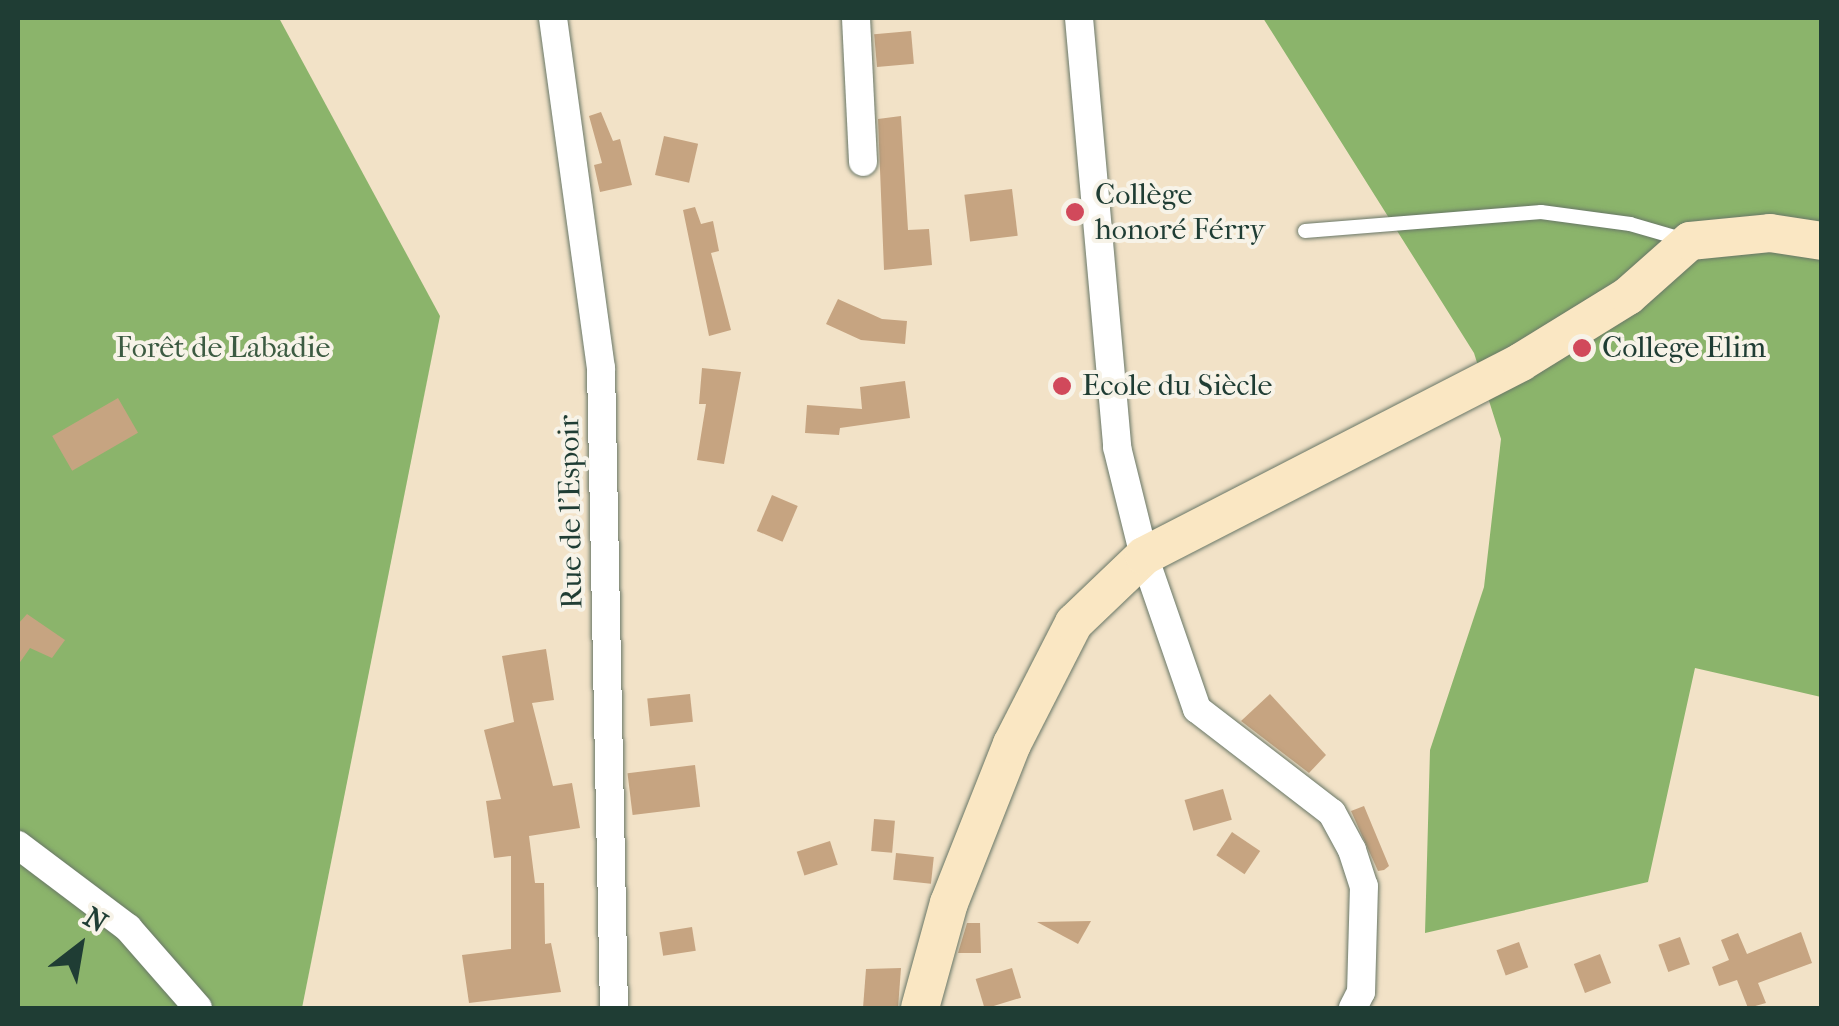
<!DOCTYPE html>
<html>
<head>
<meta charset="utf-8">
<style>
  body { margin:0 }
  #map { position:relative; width:1839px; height:1026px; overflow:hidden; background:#f2e2c7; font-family:"IM FELL French Canon",serif }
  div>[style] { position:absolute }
  .forest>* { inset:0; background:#8bb46b }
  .building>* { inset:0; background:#c6a481; transform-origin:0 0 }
  .roads { filter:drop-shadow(0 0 2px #697767) drop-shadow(0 0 2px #697767) }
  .lane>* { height:14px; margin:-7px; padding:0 7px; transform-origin:7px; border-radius:7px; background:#fff }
  .street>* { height:28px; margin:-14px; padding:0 14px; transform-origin:14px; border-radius:14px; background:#fff }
  .secondary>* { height:38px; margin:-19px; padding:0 19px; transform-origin:19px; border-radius:19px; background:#fae7c3 }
  .dots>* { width:28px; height:28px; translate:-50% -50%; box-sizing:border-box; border:5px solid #f7f3e8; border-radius:50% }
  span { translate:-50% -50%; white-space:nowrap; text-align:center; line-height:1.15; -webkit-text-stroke:8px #f7f3e8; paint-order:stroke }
  .poi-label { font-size:30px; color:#1f3d34 }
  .left { translate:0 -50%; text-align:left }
  .park-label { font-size:30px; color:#3c5b42 }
  .street-label { font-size:30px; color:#1f3d34 }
  .frame { position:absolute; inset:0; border:20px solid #1f3d34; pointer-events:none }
  .north { position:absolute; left:30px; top:896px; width:100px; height:100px; -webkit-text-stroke:8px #f7f3e8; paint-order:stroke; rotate:31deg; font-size:28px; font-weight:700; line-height:40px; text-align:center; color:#1f3d34 }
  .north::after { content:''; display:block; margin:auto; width:35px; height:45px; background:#1f3d34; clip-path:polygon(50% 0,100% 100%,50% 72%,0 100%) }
</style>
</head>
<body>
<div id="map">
  <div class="forest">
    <div style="clip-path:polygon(18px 18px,279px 18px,440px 316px,302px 1008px,18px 1008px)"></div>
    <div style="clip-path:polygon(1263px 18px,1821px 18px,1821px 697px,1695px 668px,1648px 882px,1425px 933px,1430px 750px,1484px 587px,1501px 439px,1474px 353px)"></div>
  </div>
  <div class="building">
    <div style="left:911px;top:31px;width:33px;height:37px;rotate:85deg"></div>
    <div style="clip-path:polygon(601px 112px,613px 141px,620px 139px,632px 185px,600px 192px,594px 165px,602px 163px,589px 116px)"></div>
    <div style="clip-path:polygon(901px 116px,908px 230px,929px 229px,932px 265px,884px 270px,878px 119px)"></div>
    <div style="left:664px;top:136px;width:35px;height:40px;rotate:13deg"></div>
    <div style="left:1012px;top:189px;width:47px;height:48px;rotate:83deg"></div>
    <div style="clip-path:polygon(695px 207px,701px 224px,713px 221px,719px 251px,711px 253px,731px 330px,709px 336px,683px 210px)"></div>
    <div style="clip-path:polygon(838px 299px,882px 319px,907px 321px,905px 344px,861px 340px,826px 324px)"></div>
    <div style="clip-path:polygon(702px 368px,741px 372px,724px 464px,697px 460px,706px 404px,699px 404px)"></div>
    <div style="clip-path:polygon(905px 381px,910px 418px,840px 428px,839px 435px,805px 433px,807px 405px,862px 409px,860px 387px)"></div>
    <div style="left:118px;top:398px;width:40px;height:76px;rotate:60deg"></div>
    <div style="left:772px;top:495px;width:28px;height:39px;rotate:23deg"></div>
    <div style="clip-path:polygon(27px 614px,65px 640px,52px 658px,30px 648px,18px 665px,18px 624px)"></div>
    <div style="clip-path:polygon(546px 649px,554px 700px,532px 703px,553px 786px,572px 783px,580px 828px,529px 836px,535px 883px,544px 883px,545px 944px,551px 943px,561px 992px,469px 1003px,462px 955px,511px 949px,511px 856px,494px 858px,486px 801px,501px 799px,484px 730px,514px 722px,502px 656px)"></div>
    <div style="left:690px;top:694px;width:28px;height:43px;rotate:84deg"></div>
    <div style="clip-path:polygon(1270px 694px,1326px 755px,1309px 773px,1241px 721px)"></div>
    <div style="left:695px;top:765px;width:42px;height:68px;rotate:83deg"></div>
    <div style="left:1223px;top:789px;width:32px;height:40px;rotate:74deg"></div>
    <div style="clip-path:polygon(1364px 806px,1389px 866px,1384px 870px,1378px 871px,1351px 811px)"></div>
    <div style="left:874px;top:819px;width:21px;height:32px;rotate:5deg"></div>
    <div style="left:1232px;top:832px;width:34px;height:28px;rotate:34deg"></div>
    <div style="left:830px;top:841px;width:25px;height:35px;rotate:72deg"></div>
    <div style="left:896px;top:853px;width:38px;height:27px;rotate:6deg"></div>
    <div style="clip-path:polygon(1091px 921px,1078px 944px,1037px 922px)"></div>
    <div style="clip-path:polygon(967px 923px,980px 923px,981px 953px,958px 953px)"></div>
    <div style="left:692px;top:927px;width:24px;height:33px;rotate:81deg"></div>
    <div style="clip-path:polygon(1801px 932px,1812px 963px,1758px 983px,1766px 1003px,1748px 1008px,1737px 980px,1719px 986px,1712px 967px,1729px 960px,1721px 940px,1738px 933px,1747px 954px)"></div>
    <div style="left:1680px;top:937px;width:29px;height:23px;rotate:70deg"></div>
    <div style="left:1519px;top:942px;width:27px;height:24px;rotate:70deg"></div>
    <div style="left:1600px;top:954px;width:31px;height:28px;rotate:69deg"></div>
    <div style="clip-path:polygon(901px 968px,898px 1008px,863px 1008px,866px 969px)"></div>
    <div style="left:1012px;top:968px;width:31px;height:38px;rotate:73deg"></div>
  </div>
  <div class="roads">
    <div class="lane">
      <div style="left:1305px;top:231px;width:237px;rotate:-4.6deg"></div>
      <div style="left:1541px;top:212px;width:90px;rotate:7.7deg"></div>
      <div style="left:1630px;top:224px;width:57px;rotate:16.2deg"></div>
    </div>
    <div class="street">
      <div style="left:553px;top:18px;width:353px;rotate:82.2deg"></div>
      <div style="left:601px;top:368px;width:640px;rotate:88.84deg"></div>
      <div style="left:856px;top:18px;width:144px;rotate:87.2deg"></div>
      <div style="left:1079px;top:18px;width:431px;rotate:84.9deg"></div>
      <div style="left:1117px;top:447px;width:112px;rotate:76.1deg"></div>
      <div style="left:1144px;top:556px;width:162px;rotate:70.9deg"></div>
      <div style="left:1197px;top:709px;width:170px;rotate:37.6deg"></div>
      <div style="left:1332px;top:813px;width:42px;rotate:61.6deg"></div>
      <div style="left:1352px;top:850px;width:38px;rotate:72deg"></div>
      <div style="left:1364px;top:886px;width:106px;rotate:91.6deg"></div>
      <div style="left:1361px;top:992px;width:18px;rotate:117deg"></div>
      <div style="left:18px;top:845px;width:138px;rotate:37deg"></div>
      <div style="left:128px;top:928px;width:106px;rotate:48.8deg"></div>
    </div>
    <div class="secondary">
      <div style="left:920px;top:1008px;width:109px;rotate:-74.6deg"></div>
      <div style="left:949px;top:903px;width:171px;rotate:-68.4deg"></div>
      <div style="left:1012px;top:744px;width:136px;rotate:-62.9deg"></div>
      <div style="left:1074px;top:623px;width:97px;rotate:-43.7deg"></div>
      <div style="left:1144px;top:556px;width:424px;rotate:-27.2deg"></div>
      <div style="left:1521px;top:362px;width:126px;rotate:-31.7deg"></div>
      <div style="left:1628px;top:296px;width:83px;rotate:-41.6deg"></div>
      <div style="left:1690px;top:241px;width:80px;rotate:-5.7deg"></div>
      <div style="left:1770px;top:233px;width:53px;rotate:8.7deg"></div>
    </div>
  </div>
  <div class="dots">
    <div style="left:1075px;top:212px;background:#d1495b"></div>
    <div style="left:1582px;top:348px;background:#d1495b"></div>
    <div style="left:1062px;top:386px;background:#d1495b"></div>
  </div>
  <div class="poi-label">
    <span class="left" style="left:1095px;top:212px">Collège<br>honoré Férry</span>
    <span class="left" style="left:1602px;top:348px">College Elim</span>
    <span class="left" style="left:1082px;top:386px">Ecole du Siècle</span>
  </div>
  <div class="park-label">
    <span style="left:223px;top:348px">Forêt de Labadie</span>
  </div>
  <div class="street-label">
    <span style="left:571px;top:512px;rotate:-91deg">Rue de l'Espoir</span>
  </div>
  <div class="frame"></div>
  <div class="north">N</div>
</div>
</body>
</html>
